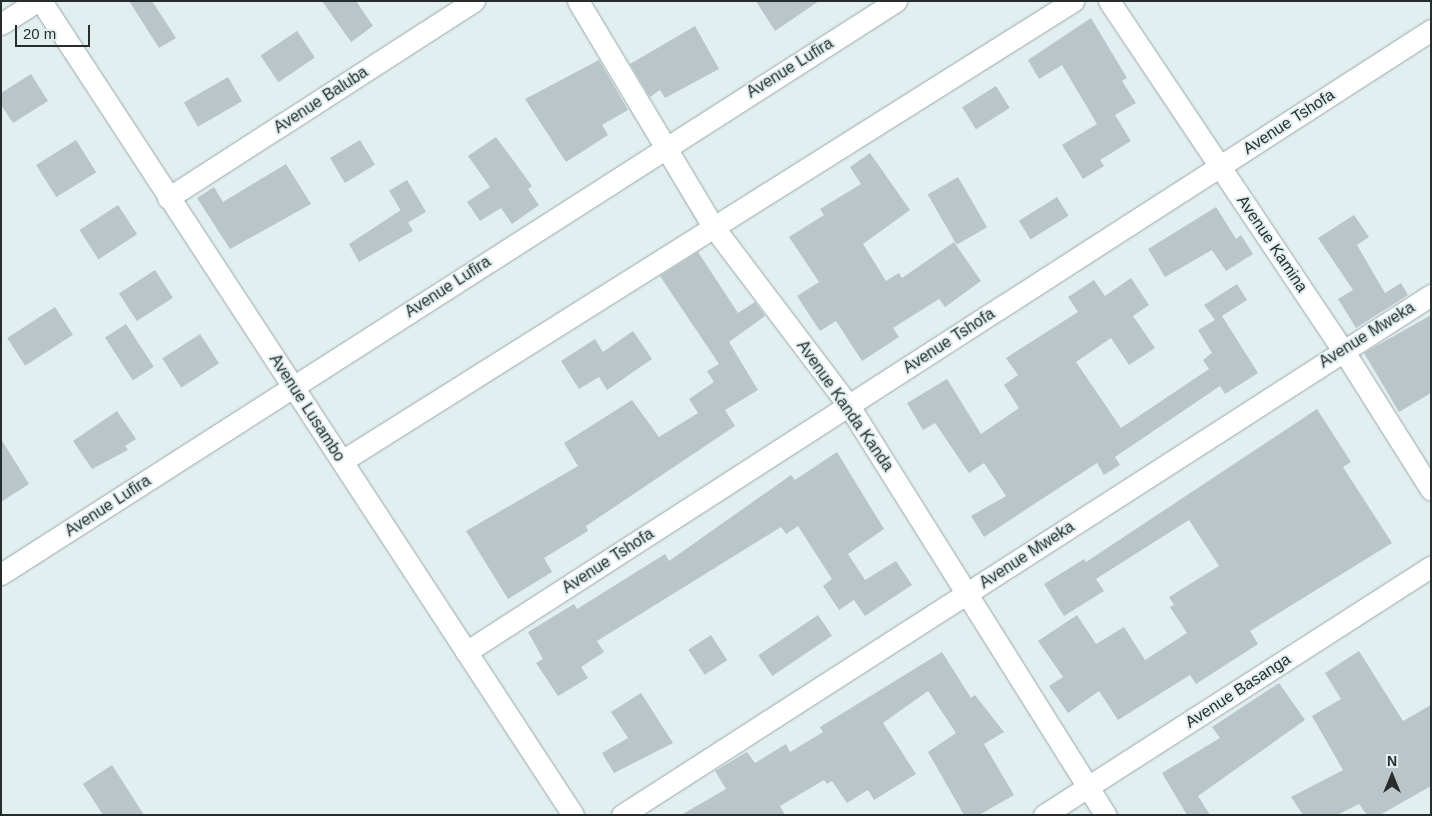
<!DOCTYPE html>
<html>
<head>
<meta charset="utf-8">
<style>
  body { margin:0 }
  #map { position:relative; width:1432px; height:816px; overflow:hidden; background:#e2eff1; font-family:Arial,sans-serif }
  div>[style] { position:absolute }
  .building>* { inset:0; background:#bac5c9; transform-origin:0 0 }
  .roads { filter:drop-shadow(0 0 1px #9aa7a8) drop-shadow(0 0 1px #9aa7a8) }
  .minor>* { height:21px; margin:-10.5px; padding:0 10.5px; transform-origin:10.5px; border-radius:10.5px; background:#fff }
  span { translate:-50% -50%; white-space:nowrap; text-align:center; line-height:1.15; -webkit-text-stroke:4px #e2eff1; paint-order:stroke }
  .street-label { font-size:16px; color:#272c2c }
  .frame { position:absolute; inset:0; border:2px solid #272c2c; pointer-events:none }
  .north { position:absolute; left:1367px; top:751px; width:50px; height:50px; -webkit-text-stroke:4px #e2eff1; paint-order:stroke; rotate:0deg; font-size:14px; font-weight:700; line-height:20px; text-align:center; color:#272c2c }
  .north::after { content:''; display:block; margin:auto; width:18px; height:22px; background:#272c2c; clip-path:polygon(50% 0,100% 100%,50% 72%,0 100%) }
  .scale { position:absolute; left:15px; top:25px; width:75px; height:22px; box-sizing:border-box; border:2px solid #272c2c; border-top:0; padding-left:6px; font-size:15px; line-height:18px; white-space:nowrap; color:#272c2c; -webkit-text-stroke:4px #e2eff1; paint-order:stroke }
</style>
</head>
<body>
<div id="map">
  <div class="building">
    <div style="clip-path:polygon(129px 1px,152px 1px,176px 38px,159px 48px)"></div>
    <div style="clip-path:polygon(322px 1px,356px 1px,373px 26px,351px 42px)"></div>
    <div style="clip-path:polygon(756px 1px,819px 1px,775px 31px)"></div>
    <div style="clip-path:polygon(1091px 18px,1127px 78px,1122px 81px,1136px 103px,1115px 115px,1131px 141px,1100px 160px,1104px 166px,1083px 179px,1062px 145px,1097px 124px,1062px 65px,1039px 79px,1028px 60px)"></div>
    <div style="clip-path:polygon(695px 26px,719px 69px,665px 98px,660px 90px,650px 97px,630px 64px)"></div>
    <div style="left:297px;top:31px;width:32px;height:44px;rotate:56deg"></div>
    <div style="clip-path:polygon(599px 60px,628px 110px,602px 125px,608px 135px,566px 162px,525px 99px)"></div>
    <div style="clip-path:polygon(31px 74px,48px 101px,13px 123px,1px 105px,1px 93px)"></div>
    <div style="left:228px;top:77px;width:28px;height:51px;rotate:60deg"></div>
    <div style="left:996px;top:86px;width:26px;height:40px;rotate:58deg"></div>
    <div style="clip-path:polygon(496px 137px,532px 186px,528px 189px,539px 205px,512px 224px,501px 208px,480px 221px,467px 202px,490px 187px,468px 156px)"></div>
    <div style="left:76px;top:140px;width:38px;height:47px;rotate:58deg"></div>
    <div style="left:360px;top:140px;width:29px;height:35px;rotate:59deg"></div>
    <div style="clip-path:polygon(870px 153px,910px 210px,863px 244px,886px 281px,899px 273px,902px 278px,954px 242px,981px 281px,945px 307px,939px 299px,893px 328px,899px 337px,862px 361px,836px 321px,820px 331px,797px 296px,819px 282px,789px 237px,824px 215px,820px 209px,861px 184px,850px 167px)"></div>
    <div style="clip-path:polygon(286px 164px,311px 204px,230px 249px,197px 198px,214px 187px,223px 202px)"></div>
    <div style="left:958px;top:177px;width:58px;height:35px;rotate:60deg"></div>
    <div style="left:407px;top:180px;width:37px;height:21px;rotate:59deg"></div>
    <div style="left:1057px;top:197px;width:22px;height:45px;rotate:58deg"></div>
    <div style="left:118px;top:205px;width:35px;height:46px;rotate:57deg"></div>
    <div style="clip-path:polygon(1216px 207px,1236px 239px,1241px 235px,1253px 254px,1226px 271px,1212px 250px,1165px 277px,1148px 249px)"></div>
    <div style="clip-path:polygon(401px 210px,413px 231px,359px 262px,349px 244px)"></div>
    <div style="clip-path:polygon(1354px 215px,1369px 237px,1357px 245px,1385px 293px,1401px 283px,1408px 295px,1356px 328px,1338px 299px,1353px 290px,1318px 238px)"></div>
    <div style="clip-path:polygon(698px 252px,738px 313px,755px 302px,765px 316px,729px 342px,758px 390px,725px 410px,735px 426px,586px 526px,588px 531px,544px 558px,552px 572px,508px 599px,466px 531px,578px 466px,564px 443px,632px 400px,659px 437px,698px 413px,689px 399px,714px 382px,707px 371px,719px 364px,660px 276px)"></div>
    <div style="left:155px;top:270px;width:33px;height:43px;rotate:57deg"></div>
    <div style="clip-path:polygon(1131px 278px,1149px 305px,1133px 316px,1155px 348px,1129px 365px,1111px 338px,1076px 362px,1121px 428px,1209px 369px,1203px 360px,1212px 353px,1198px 330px,1215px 320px,1204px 305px,1237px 284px,1247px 300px,1222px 316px,1258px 373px,1225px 394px,1220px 386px,1115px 457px,1120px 465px,1104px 475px,1097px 463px,984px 537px,971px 516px,1006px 496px,984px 463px,969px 473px,935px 423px,923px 430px,907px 403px,947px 379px,981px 434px,1019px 408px,1004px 385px,1018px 375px,1006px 358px,1078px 312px,1068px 297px,1094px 280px,1105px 296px)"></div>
    <div style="left:55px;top:307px;width:33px;height:57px;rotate:57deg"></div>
    <div style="clip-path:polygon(1431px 315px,1431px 393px,1399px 412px,1364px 353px)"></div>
    <div style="left:126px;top:324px;width:51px;height:25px;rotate:57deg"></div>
    <div style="clip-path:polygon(633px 331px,652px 359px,607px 390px,599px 377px,579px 389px,561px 361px,595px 339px,603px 352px)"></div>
    <div style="left:200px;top:334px;width:35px;height:45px;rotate:57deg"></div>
    <div style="clip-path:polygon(1317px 409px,1351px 462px,1343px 467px,1392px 543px,1250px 631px,1258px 644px,1196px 684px,1190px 675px,1118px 720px,1099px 691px,1068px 713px,1049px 686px,1063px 677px,1038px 641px,1077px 615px,1096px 644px,1124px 627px,1145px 660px,1187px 633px,1170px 607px,1174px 605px,1169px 597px,1219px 566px,1189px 520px,1096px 579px,1104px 591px,1064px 616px,1044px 584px,1084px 559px,1086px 562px)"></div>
    <div style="clip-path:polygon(117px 411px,136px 439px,125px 446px,128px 450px,92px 469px,73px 441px)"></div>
    <div style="clip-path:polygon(1px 439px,29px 484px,1px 502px)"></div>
    <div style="clip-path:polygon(837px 452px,884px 529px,848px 554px,865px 580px,896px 561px,912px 585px,865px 616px,854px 600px,839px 610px,823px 586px,832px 579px,798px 526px,786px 534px,781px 527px,597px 641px,604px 652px,581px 667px,588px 678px,558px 696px,536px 663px,543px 659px,528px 632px,574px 604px,577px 609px,665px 554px,669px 561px,791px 475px,795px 480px)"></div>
    <div style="left:818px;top:615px;width:25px;height:72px;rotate:56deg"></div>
    <div style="left:711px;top:635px;width:30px;height:27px;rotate:57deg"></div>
    <div style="clip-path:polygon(1359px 651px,1403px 721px,1431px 705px,1431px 786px,1380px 815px,1367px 815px,1359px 804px,1337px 815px,1303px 815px,1291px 797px,1343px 770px,1312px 716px,1341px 699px,1325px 673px)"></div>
    <div style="clip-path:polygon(942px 652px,971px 698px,975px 695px,1004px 732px,984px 744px,1014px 795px,979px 815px,964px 815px,928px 752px,956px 733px,928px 691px,883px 723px,916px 774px,874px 800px,868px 790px,847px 803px,832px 781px,827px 784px,824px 780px,780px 806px,785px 815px,681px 815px,726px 789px,715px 771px,747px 752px,755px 763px,786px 744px,790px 752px,823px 732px,820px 727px)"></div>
    <div style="clip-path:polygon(1279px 683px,1305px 720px,1198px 796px,1210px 815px,1187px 815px,1162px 773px,1220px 738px,1212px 727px)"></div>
    <div style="clip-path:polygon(641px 693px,673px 743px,614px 773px,602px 753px,628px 738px,611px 712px)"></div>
    <div style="clip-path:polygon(112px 765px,144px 815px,103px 815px,83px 784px)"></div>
  </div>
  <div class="roads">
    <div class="minor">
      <div style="left:41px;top:1px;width:972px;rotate:56.83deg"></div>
      <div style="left:578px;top:1px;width:261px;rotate:59.1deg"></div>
      <div style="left:712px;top:225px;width:227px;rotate:52.9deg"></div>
      <div style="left:849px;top:406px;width:483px;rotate:57.9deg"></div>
      <div style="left:1109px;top:1px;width:420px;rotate:56.2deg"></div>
      <div style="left:1343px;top:350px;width:165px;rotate:57.8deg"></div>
      <div style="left:1px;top:24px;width:43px;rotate:-32.6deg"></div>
      <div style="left:168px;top:198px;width:364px;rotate:-32.8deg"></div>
      <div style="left:342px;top:461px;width:864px;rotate:-32.18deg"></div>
      <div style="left:1px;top:574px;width:1063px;rotate:-32.63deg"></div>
      <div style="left:466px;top:652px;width:1148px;rotate:-32.8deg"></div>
      <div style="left:622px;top:815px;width:962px;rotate:-32.73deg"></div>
      <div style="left:1044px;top:815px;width:460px;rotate:-32.7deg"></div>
    </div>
  </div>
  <div class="street-label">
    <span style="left:790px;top:68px;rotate:-32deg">Avenue Lufira</span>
    <span style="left:321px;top:100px;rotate:-33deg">Avenue Baluba</span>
    <span style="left:1289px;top:122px;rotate:-33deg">Avenue Tshofa</span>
    <span style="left:1272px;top:244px;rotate:56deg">Avenue Kamina</span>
    <span style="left:448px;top:287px;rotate:-33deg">Avenue Lufira</span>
    <span style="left:1367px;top:335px;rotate:-32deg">Avenue Mweka</span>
    <span style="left:949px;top:341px;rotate:-33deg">Avenue Tshofa</span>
    <span style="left:845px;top:406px;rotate:55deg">Avenue Kanda Kanda</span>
    <span style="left:307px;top:408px;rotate:57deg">Avenue Lusambo</span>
    <span style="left:108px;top:506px;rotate:-33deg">Avenue Lufira</span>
    <span style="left:1027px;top:555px;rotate:-33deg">Avenue Mweka</span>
    <span style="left:608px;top:561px;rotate:-33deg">Avenue Tshofa</span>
    <span style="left:1238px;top:691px;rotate:-33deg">Avenue Basanga</span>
  </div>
  <div class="frame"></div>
  <div class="north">N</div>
  <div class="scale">20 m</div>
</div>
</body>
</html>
